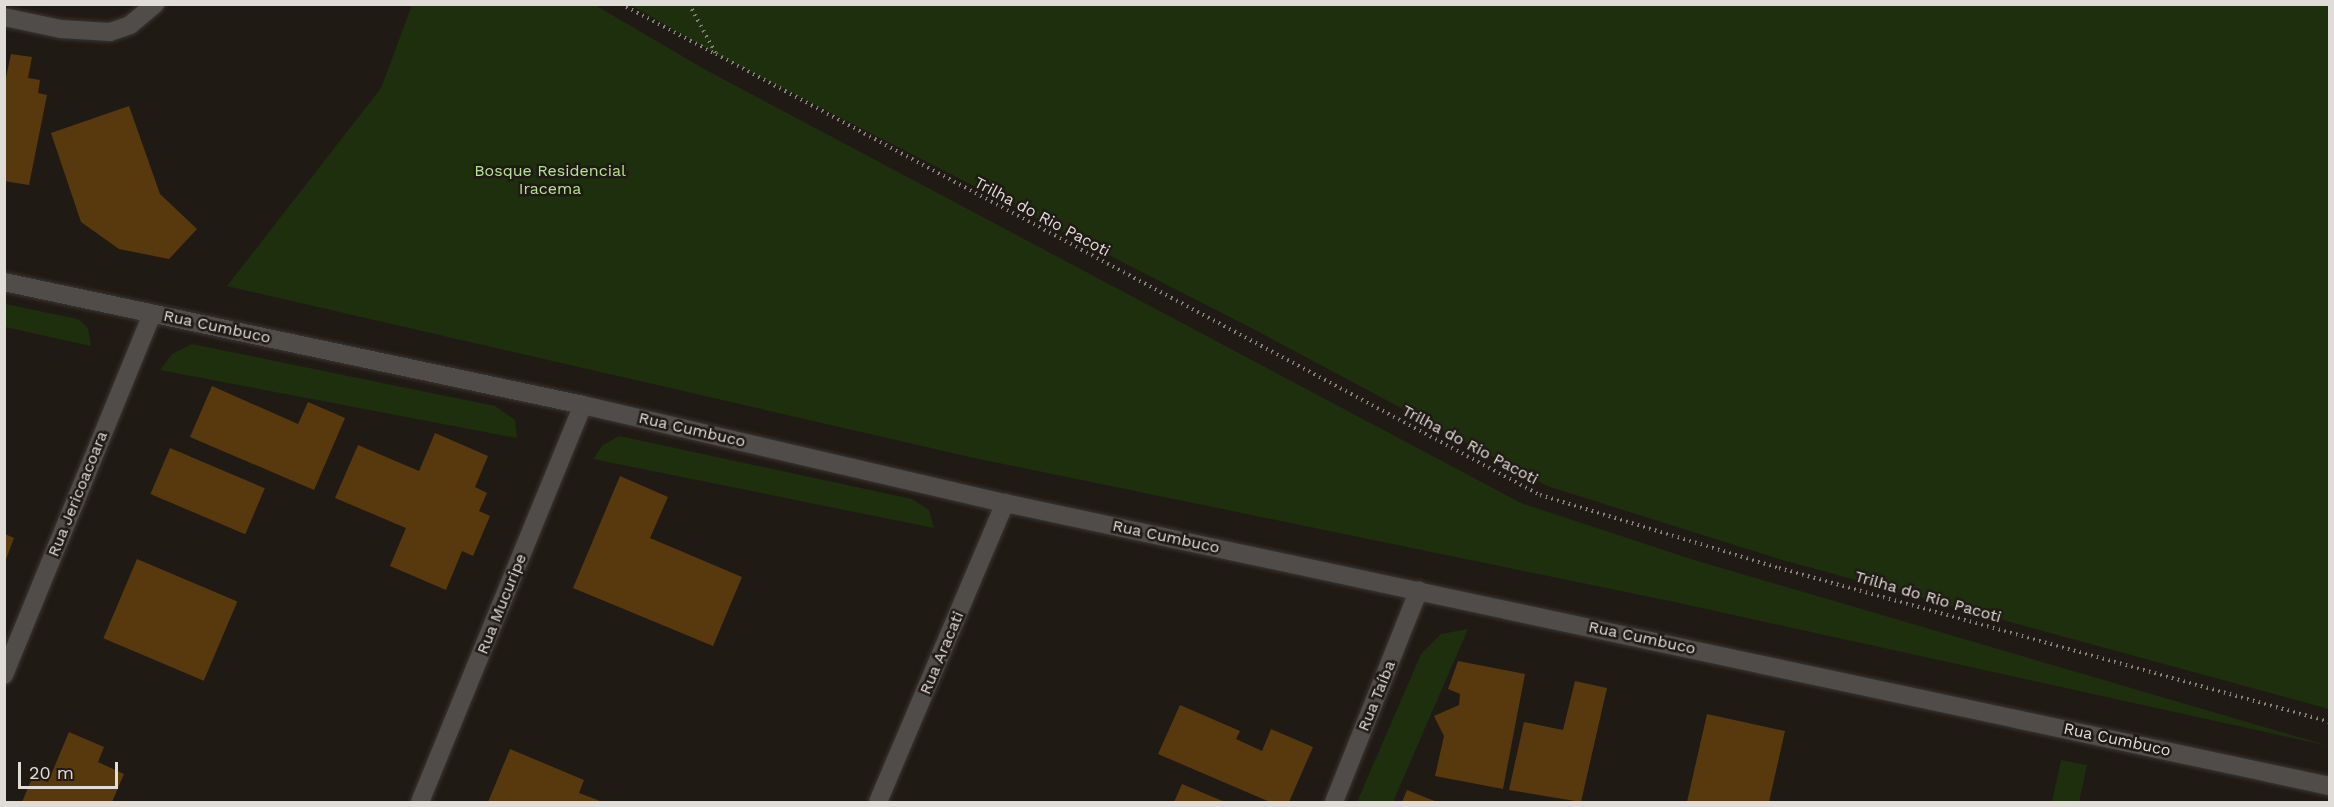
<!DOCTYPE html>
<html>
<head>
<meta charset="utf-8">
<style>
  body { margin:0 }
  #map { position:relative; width:2334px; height:807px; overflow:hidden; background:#201a15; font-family:"Work Sans",sans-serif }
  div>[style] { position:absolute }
  .green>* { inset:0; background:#1d2f0d }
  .building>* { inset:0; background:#58390d; transform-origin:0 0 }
  .path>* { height:4px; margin-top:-2px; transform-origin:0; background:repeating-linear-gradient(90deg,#85807c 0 1.5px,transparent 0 6px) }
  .roads { filter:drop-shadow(0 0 2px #3b3530) drop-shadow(0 0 2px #3b3530) }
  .street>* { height:18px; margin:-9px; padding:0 9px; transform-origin:9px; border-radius:9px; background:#504c4a }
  span { translate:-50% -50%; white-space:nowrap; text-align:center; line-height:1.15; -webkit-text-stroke:5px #201a15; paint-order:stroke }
  .park-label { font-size:16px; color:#b4e491 }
  .street-label { font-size:16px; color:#e0dcd8 }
  .frame { position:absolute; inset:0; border:6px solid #e0dcd8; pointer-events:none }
  .scale { position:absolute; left:18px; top:762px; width:100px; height:27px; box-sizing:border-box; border:3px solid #e0dcd8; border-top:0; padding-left:8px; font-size:18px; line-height:21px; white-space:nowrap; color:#e0dcd8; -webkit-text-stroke:4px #201a15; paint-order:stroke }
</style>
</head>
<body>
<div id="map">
  <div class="green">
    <div style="clip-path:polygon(412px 5px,595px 5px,706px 70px,1521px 503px,1694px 560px,2329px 746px,1684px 604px,970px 457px,227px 286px,381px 88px)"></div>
    <div style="clip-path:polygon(631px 5px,2329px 5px,2329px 709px,1779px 559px,1547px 486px,1259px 332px,716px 54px)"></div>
    <div style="clip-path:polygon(5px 304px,78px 319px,88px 328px,91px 346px,5px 327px)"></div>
    <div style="clip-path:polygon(192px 344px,495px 406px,515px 420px,517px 438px,160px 370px,172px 354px)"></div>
    <div style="clip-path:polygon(619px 436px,912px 499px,929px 510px,934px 528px,593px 459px,603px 445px)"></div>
    <div style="clip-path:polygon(1468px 629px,1393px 802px,1357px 802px,1421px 654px,1441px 634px)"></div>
    <div style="clip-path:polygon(2061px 760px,2087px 765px,2079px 802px,2052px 802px)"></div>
  </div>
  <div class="building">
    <div style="clip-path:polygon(11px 54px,32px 57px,28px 78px,40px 80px,38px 93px,47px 95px,29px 185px,4px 181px,4px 87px)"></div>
    <div style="clip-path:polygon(129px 106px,160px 194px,197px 229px,169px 259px,119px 249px,81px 222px,51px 133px)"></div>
    <div style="clip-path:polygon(212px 386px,298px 424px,308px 402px,345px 418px,314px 490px,190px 437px)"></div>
    <div style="clip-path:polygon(435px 433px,488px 456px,475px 487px,487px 493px,479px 511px,490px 516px,473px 556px,462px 551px,446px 590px,390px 566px,406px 528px,335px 498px,358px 445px,419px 471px)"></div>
    <div style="left:170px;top:448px;width:103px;height:50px;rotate:23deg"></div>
    <div style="clip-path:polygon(620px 476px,668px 497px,650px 538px,742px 577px,713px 646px,573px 588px)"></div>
    <div style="clip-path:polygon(5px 534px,14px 538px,5px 562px)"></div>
    <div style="left:137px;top:559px;width:109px;height:86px;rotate:23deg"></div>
    <div style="clip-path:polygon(1458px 661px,1525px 674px,1503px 789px,1435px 776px,1444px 736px,1434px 716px,1459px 705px,1460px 694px,1448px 689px)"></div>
    <div style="clip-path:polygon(1575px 681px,1607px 688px,1581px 802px,1509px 790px,1524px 722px,1563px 730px)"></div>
    <div style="clip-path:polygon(1180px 705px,1240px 731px,1236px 739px,1262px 751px,1271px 729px,1313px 747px,1289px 802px,1270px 802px,1158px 754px)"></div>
    <div style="clip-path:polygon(1707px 714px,1785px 731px,1769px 802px,1687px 802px)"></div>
    <div style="clip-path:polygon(69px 732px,104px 747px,98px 762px,124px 774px,112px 802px,22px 802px,33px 776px,48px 782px)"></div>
    <div style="clip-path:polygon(510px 749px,584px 780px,579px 793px,603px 802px,488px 802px)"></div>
    <div style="clip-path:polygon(1182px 784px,1225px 802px,1174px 802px)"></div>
    <div style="clip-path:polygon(1407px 790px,1437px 802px,1402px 802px)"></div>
  </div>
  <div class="path">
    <div style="left:621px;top:4px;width:107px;rotate:27.8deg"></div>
    <div style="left:689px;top:4px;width:57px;rotate:61.6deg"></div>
    <div style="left:716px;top:54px;width:935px;rotate:28.16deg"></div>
    <div style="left:1540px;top:495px;width:250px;rotate:17deg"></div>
    <div style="left:1779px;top:568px;width:572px;rotate:15.62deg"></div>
  </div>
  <div class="roads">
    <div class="street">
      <div style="left:4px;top:17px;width:58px;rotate:11.9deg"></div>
      <div style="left:61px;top:29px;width:49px;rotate:3.5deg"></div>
      <div style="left:110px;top:32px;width:21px;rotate:-19deg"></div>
      <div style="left:130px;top:25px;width:33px;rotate:-40deg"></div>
      <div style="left:4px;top:282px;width:592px;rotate:11.99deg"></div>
      <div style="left:583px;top:405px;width:433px;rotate:13.1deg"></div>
      <div style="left:1005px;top:503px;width:1355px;rotate:12.06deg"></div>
      <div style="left:4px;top:675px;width:390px;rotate:-67.7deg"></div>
      <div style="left:420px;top:802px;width:429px;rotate:-67.7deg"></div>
      <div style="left:878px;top:802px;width:325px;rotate:-67deg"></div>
      <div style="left:1334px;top:802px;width:228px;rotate:-68.2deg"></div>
    </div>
  </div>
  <div class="park-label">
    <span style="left:550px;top:180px">Bosque Residencial<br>Iracema</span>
  </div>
  <div class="street-label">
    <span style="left:1042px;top:217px;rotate:28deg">Trilha do Rio Pacoti</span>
    <span style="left:217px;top:327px;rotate:12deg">Rua Cumbuco</span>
    <span style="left:692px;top:430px;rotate:13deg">Rua Cumbuco</span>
    <span style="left:1470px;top:445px;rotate:28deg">Trilha do Rio Pacoti</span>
    <span style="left:78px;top:494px;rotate:-68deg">Rua Jericoacoara</span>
    <span style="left:1166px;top:537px;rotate:12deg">Rua Cumbuco</span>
    <span style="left:1928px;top:597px;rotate:16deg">Trilha do Rio Pacoti</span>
    <span style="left:502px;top:604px;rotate:-68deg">Rua Mucuripe</span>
    <span style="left:1642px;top:638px;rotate:12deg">Rua Cumbuco</span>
    <span style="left:942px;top:653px;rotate:-67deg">Rua Aracati</span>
    <span style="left:1377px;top:696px;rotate:-68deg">Rua Taíba</span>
    <span style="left:2117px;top:740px;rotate:12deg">Rua Cumbuco</span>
  </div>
  <div class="frame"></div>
  <div class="scale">20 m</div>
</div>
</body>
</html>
